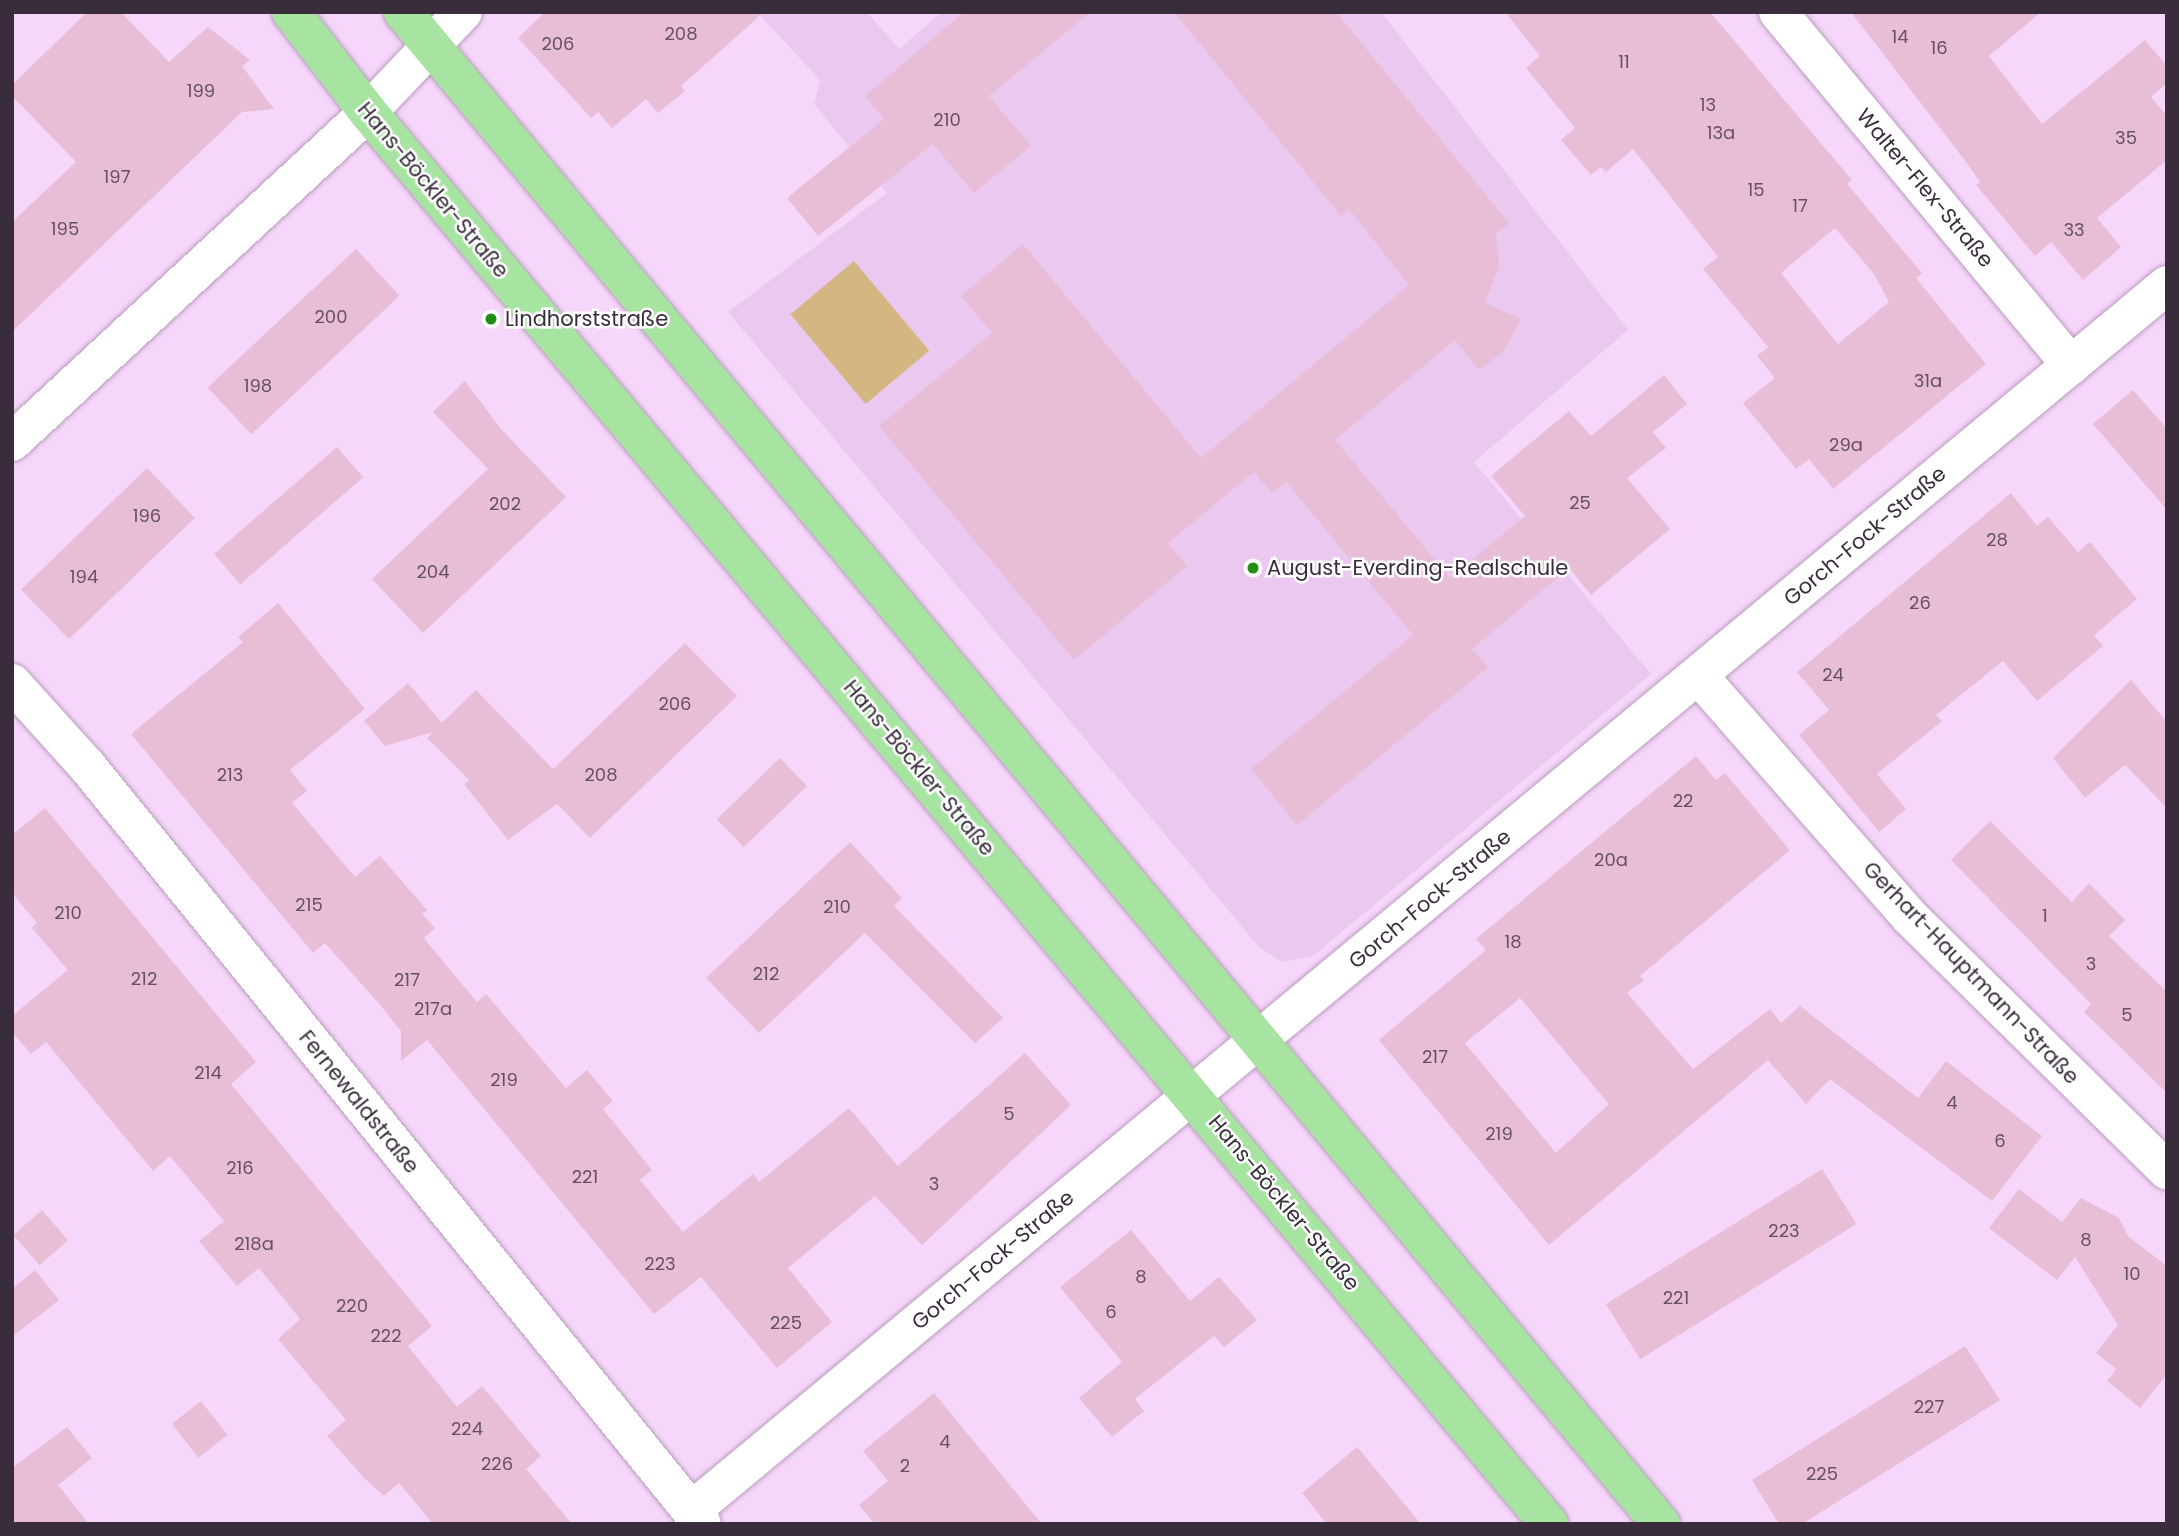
<!DOCTYPE html>
<html>
<head>
<meta charset="utf-8">
<style>
  body { margin:0 }
  #map { position:relative; width:2179px; height:1536px; overflow:hidden; background:#f6d7fb; font-family:Poppins,sans-serif }
  div>[style] { position:absolute }
  .built>* { inset:0; background:#ebc8f0 }
  .green>* { inset:0; background:#d4b682; transform-origin:0 0 }
  .building>* { inset:0; background:#e8bed7; transform-origin:0 0 }
  .roads { filter:drop-shadow(0 0 2px #ba9cbe) drop-shadow(0 0 2px #ba9cbe) }
  .minor>* { height:38px; margin:-19px; padding:0 19px; transform-origin:19px; border-radius:19px; background:#fff }
  .major>* { height:38px; margin:-19px; padding:0 19px; transform-origin:19px; border-radius:19px; background:#a7e3a1 }
  .dots>* { width:19px; height:19px; translate:-50% -50%; box-sizing:border-box; border:4px solid #fff; border-radius:50% }
  span { translate:-50% -50%; white-space:nowrap; text-align:center; line-height:1.15; -webkit-text-stroke:5px #fff; paint-order:stroke }
  .number-label { font-size:18px; color:#655162 }
  .number-label span { -webkit-text-stroke-width:0 }
  .street-label { font-size:21px; color:#392d3b }
  .poi-label { font-size:21px; color:#392d3b }
  .left { translate:0 -50%; text-align:left }
  .frame { position:absolute; inset:0; border:14px solid #392d3b; pointer-events:none }
</style>
</head>
<body>
<div id="map">
  <div class="built">
    <div style="clip-path:polygon(757px 12px,867px 12px,899px 49px,942px 12px,1381px 12px,1628px 330px,1474px 462px,1651px 674px,1313px 956px,1282px 962px,1259px 947px,728px 312px,887px 193px,814px 104px,820px 80px)"></div>
  </div>
  <div class="green">
    <div style="left:854px;top:261px;width:117px;height:83px;rotate:50deg"></div>
  </div>
  <div class="building">
    <div style="clip-path:polygon(87px 12px,121px 12px,169px 62px,208px 27px,250px 60px,242px 66px,274px 109px,242px 112px,12px 332px,12px 222px,76px 162px,12px 96px,12px 85px)"></div>
    <div style="clip-path:polygon(545px 12px,764px 12px,681px 86px,685px 91px,658px 113px,646px 99px,612px 128px,598px 112px,591px 118px,518px 38px)"></div>
    <div style="clip-path:polygon(964px 12px,1091px 12px,989px 96px,1031px 146px,974px 193px,933px 144px,818px 236px,787px 198px,884px 119px,865px 96px)"></div>
    <div style="clip-path:polygon(1174px 12px,1336px 12px,1509px 223px,1496px 234px,1499px 266px,1485px 303px,1521px 319px,1503px 352px,1479px 370px,1455px 340px,1335px 440px,1450px 578px,1525px 516px,1491px 476px,1569px 411px,1591px 436px,1664px 375px,1687px 404px,1653px 432px,1666px 448px,1627px 478px,1670px 529px,1591px 595px,1569px 568px,1472px 649px,1488px 667px,1297px 825px,1251px 769px,1413px 635px,1286px 482px,1272px 493px,1254px 472px,1168px 543px,1187px 566px,1074px 660px,879px 426px,992px 333px,961px 296px,1023px 244px,1201px 458px,1409px 285px,1349px 209px,1341px 216px)"></div>
    <div style="clip-path:polygon(evenodd,1505px 12px,1710px 12px,1852px 180px,1847px 184px,1922px 273px,1916px 278px,1986px 364px,1833px 489px,1809px 459px,1796px 469px,1743px 403px,1775px 378px,1757px 356px,1768px 347px,1703px 269px,1718px 257px,1633px 149px,1606px 172px,1601px 167px,1591px 175px,1561px 140px,1575px 128px,1526px 68px,1540px 56px,1505px 12px,1835px 228px,1874px 274px,1889px 302px,1838px 344px,1781px 273px,1835px 228px)"></div>
    <div style="clip-path:polygon(1851px 12px,2041px 12px,1989px 56px,2042px 124px,2145px 40px,2167px 66px,2167px 83px,2151px 97px,2167px 116px,2167px 160px,2097px 218px,2121px 247px,2083px 280px,2051px 242px,2035px 256px,1976px 185px,1980px 182px,1966px 162px)"></div>
    <div style="left:356px;top:249px;width:64px;height:203px;rotate:47deg"></div>
    <div style="clip-path:polygon(465px 381px,502px 430px,566px 497px,423px 633px,372px 579px,488px 469px,433px 412px)"></div>
    <div style="clip-path:polygon(2133px 390px,2167px 429px,2167px 510px,2093px 424px)"></div>
    <div style="left:337px;top:447px;width:40px;height:163px;rotate:49deg"></div>
    <div style="left:147px;top:468px;width:69px;height:175px;rotate:46deg"></div>
    <div style="clip-path:polygon(2011px 493px,2037px 526px,2048px 517px,2078px 552px,2090px 542px,2137px 599px,2094px 635px,2103px 646px,2037px 701px,2003px 661px,1936px 715px,1942px 721px,1877px 774px,1906px 809px,1879px 832px,1799px 735px,1829px 710px,1797px 672px)"></div>
    <div style="clip-path:polygon(278px 603px,365px 709px,290px 770px,307px 791px,292px 803px,355px 877px,380px 856px,427px 910px,422px 914px,435px 928px,424px 938px,450px 970px,477px 1002px,486px 994px,566px 1088px,587px 1070px,613px 1101px,603px 1109px,652px 1170px,640px 1180px,683px 1232px,753px 1174px,759px 1182px,849px 1108px,898px 1166px,1025px 1053px,1071px 1105px,922px 1245px,875px 1196px,788px 1268px,832px 1322px,777px 1368px,701px 1277px,654px 1314px,427px 1040px,401px 1061px,401px 1031px,381px 1006px,325px 943px,313px 953px,131px 734px,243px 642px,238px 637px)"></div>
    <div style="clip-path:polygon(685px 643px,737px 696px,590px 838px,557px 804px,508px 840px,464px 784px,469px 780px,427px 738px,433px 732px,385px 746px,364px 721px,408px 683px,442px 723px,476px 690px,553px 769px)"></div>
    <div style="clip-path:polygon(2131px 680px,2167px 722px,2167px 808px,2125px 765px,2085px 798px,2053px 758px)"></div>
    <div style="clip-path:polygon(evenodd,1696px 756px,1716px 780px,1725px 773px,1790px 850px,1640px 976px,1644px 980px,1627px 993px,1693px 1069px,1770px 1009px,1781px 1023px,1800px 1006px,1918px 1098px,1946px 1061px,2042px 1136px,1992px 1201px,1830px 1079px,1806px 1104px,1768px 1060px,1549px 1245px,1379px 1040px,1486px 950px,1476px 939px,1696px 756px,1520px 998px,1609px 1104px,1556px 1153px,1465px 1043px,1520px 998px)"></div>
    <div style="left:780px;top:758px;width:39px;height:88px;rotate:46deg"></div>
    <div style="clip-path:polygon(45px 808px,256px 1062px,231px 1084px,432px 1326px,408px 1346px,457px 1407px,482px 1386px,541px 1456px,526px 1469px,572px 1524px,433px 1524px,399px 1483px,384px 1496px,364px 1478px,327px 1436px,346px 1420px,278px 1339px,300px 1319px,259px 1268px,237px 1286px,199px 1241px,224px 1221px,170px 1156px,153px 1171px,46px 1042px,31px 1054px,12px 1032px,12px 1016px,68px 970px,32px 928px,37px 923px,12px 893px,12px 835px)"></div>
    <div style="clip-path:polygon(1990px 821px,2072px 902px,2089px 883px,2125px 920px,2109px 936px,2167px 992px,2167px 1093px,2084px 1012px,2091px 1004px,1951px 860px)"></div>
    <div style="clip-path:polygon(850px 842px,902px 898px,894px 906px,1003px 1018px,975px 1043px,865px 933px,759px 1033px,706px 978px)"></div>
    <div style="left:1822px;top:1169px;width:65px;height:255px;rotate:58deg"></div>
    <div style="clip-path:polygon(2019px 1189px,2062px 1222px,2081px 1198px,2119px 1218px,2128px 1236px,2167px 1266px,2167px 1374px,2140px 1408px,2107px 1381px,2116px 1369px,2096px 1353px,2118px 1325px,2075px 1257px,2057px 1280px,1989px 1228px)"></div>
    <div style="left:42px;top:1210px;width:40px;height:38px;rotate:49deg"></div>
    <div style="clip-path:polygon(1131px 1230px,1190px 1301px,1219px 1277px,1257px 1320px,1224px 1347px,1214px 1336px,1135px 1399px,1144px 1411px,1112px 1437px,1079px 1398px,1122px 1362px,1060px 1287px)"></div>
    <div style="clip-path:polygon(35px 1270px,59px 1300px,12px 1337px,12px 1289px)"></div>
    <div style="clip-path:polygon(1965px 1346px,2000px 1400px,1802px 1524px,1779px 1524px,1752px 1480px)"></div>
    <div style="clip-path:polygon(934px 1393px,1042px 1524px,875px 1524px,859px 1505px,888px 1481px,863px 1451px)"></div>
    <div style="left:201px;top:1401px;width:43px;height:37px;rotate:52deg"></div>
    <div style="clip-path:polygon(67px 1427px,92px 1458px,58px 1485px,89px 1524px,12px 1524px,12px 1468px)"></div>
    <div style="clip-path:polygon(1357px 1447px,1421px 1524px,1327px 1524px,1302px 1493px)"></div>
  </div>
  <div class="roads">
    <div class="minor">
      <div style="left:1778px;top:12px;width:459px;rotate:50.3deg"></div>
      <div style="left:12px;top:442px;width:485px;rotate:-42.8deg"></div>
      <div style="left:368px;top:112px;width:138px;rotate:-46.5deg"></div>
      <div style="left:1698px;top:675px;width:322px;rotate:48.8deg"></div>
      <div style="left:1910px;top:917px;width:361px;rotate:44.6deg"></div>
      <div style="left:12px;top:683px;width:112px;rotate:47.9deg"></div>
      <div style="left:87px;top:766px;width:976px;rotate:50.95deg"></div>
      <div style="left:691px;top:1511px;width:1919px;rotate:-39.71deg"></div>
    </div>
    <div class="major">
      <div style="left:291px;top:12px;width:126px;rotate:52.4deg"></div>
      <div style="left:368px;top:112px;width:1841px;rotate:50.09deg"></div>
      <div style="left:403px;top:12px;width:1967px;rotate:50.24deg"></div>
    </div>
  </div>
  <div class="dots">
    <div style="left:491px;top:319px;background:#208e14"></div>
    <div style="left:1253px;top:568px;background:#208e14"></div>
  </div>
  <div class="number-label">
    <span style="left:681px;top:34px">208</span>
    <span style="left:1900px;top:37px">14</span>
    <span style="left:558px;top:44px">206</span>
    <span style="left:1939px;top:48px">16</span>
    <span style="left:1624px;top:62px">11</span>
    <span style="left:201px;top:91px">199</span>
    <span style="left:1708px;top:105px">13</span>
    <span style="left:947px;top:120px">210</span>
    <span style="left:1721px;top:133px">13a</span>
    <span style="left:2126px;top:138px">35</span>
    <span style="left:117px;top:177px">197</span>
    <span style="left:1756px;top:190px">15</span>
    <span style="left:1800px;top:206px">17</span>
    <span style="left:65px;top:229px">195</span>
    <span style="left:2074px;top:230px">33</span>
    <span style="left:331px;top:317px">200</span>
    <span style="left:1928px;top:381px">31a</span>
    <span style="left:258px;top:386px">198</span>
    <span style="left:1846px;top:445px">29a</span>
    <span style="left:1580px;top:503px">25</span>
    <span style="left:505px;top:504px">202</span>
    <span style="left:147px;top:516px">196</span>
    <span style="left:1997px;top:540px">28</span>
    <span style="left:433px;top:572px">204</span>
    <span style="left:84px;top:577px">194</span>
    <span style="left:1920px;top:603px">26</span>
    <span style="left:1833px;top:675px">24</span>
    <span style="left:675px;top:704px">206</span>
    <span style="left:230px;top:775px">213</span>
    <span style="left:601px;top:775px">208</span>
    <span style="left:1683px;top:801px">22</span>
    <span style="left:1611px;top:860px">20a</span>
    <span style="left:309px;top:905px">215</span>
    <span style="left:837px;top:907px">210</span>
    <span style="left:68px;top:913px">210</span>
    <span style="left:2045px;top:916px">1</span>
    <span style="left:1513px;top:942px">18</span>
    <span style="left:2091px;top:964px">3</span>
    <span style="left:766px;top:974px">212</span>
    <span style="left:144px;top:979px">212</span>
    <span style="left:407px;top:980px">217</span>
    <span style="left:433px;top:1009px">217a</span>
    <span style="left:2127px;top:1015px">5</span>
    <span style="left:1435px;top:1057px">217</span>
    <span style="left:208px;top:1073px">214</span>
    <span style="left:504px;top:1080px">219</span>
    <span style="left:1952px;top:1103px">4</span>
    <span style="left:1009px;top:1114px">5</span>
    <span style="left:1499px;top:1134px">219</span>
    <span style="left:2000px;top:1141px">6</span>
    <span style="left:240px;top:1168px">216</span>
    <span style="left:585px;top:1177px">221</span>
    <span style="left:934px;top:1184px">3</span>
    <span style="left:1784px;top:1231px">223</span>
    <span style="left:2086px;top:1240px">8</span>
    <span style="left:254px;top:1244px">218a</span>
    <span style="left:660px;top:1264px">223</span>
    <span style="left:2132px;top:1274px">10</span>
    <span style="left:1141px;top:1277px">8</span>
    <span style="left:1676px;top:1298px">221</span>
    <span style="left:352px;top:1306px">220</span>
    <span style="left:1111px;top:1312px">6</span>
    <span style="left:786px;top:1323px">225</span>
    <span style="left:386px;top:1336px">222</span>
    <span style="left:1929px;top:1407px">227</span>
    <span style="left:467px;top:1429px">224</span>
    <span style="left:945px;top:1442px">4</span>
    <span style="left:497px;top:1464px">226</span>
    <span style="left:905px;top:1466px">2</span>
    <span style="left:1822px;top:1474px">225</span>
  </div>
  <div class="street-label">
    <span style="left:1925px;top:188px;rotate:50deg">Walter-Flex-Straße</span>
    <span style="left:433px;top:190px;rotate:50deg">Hans-Böckler-Straße</span>
    <span style="left:1865px;top:536px;rotate:-40deg">Gorch-Fock-Straße</span>
    <span style="left:919px;top:768px;rotate:50deg">Hans-Böckler-Straße</span>
    <span style="left:1430px;top:899px;rotate:-40deg">Gorch-Fock-Straße</span>
    <span style="left:1971px;top:973px;rotate:46deg">Gerhart-Hauptmann-Straße</span>
    <span style="left:359px;top:1102px;rotate:51deg">Fernewaldstraße</span>
    <span style="left:1284px;top:1203px;rotate:50deg">Hans-Böckler-Straße</span>
    <span style="left:993px;top:1260px;rotate:-40deg">Gorch-Fock-Straße</span>
  </div>
  <div class="poi-label">
    <span class="left" style="left:505px;top:319px">Lindhorststraße</span>
    <span class="left" style="left:1267px;top:568px">August-Everding-Realschule</span>
  </div>
  <div class="frame"></div>
</div>
</body>
</html>
